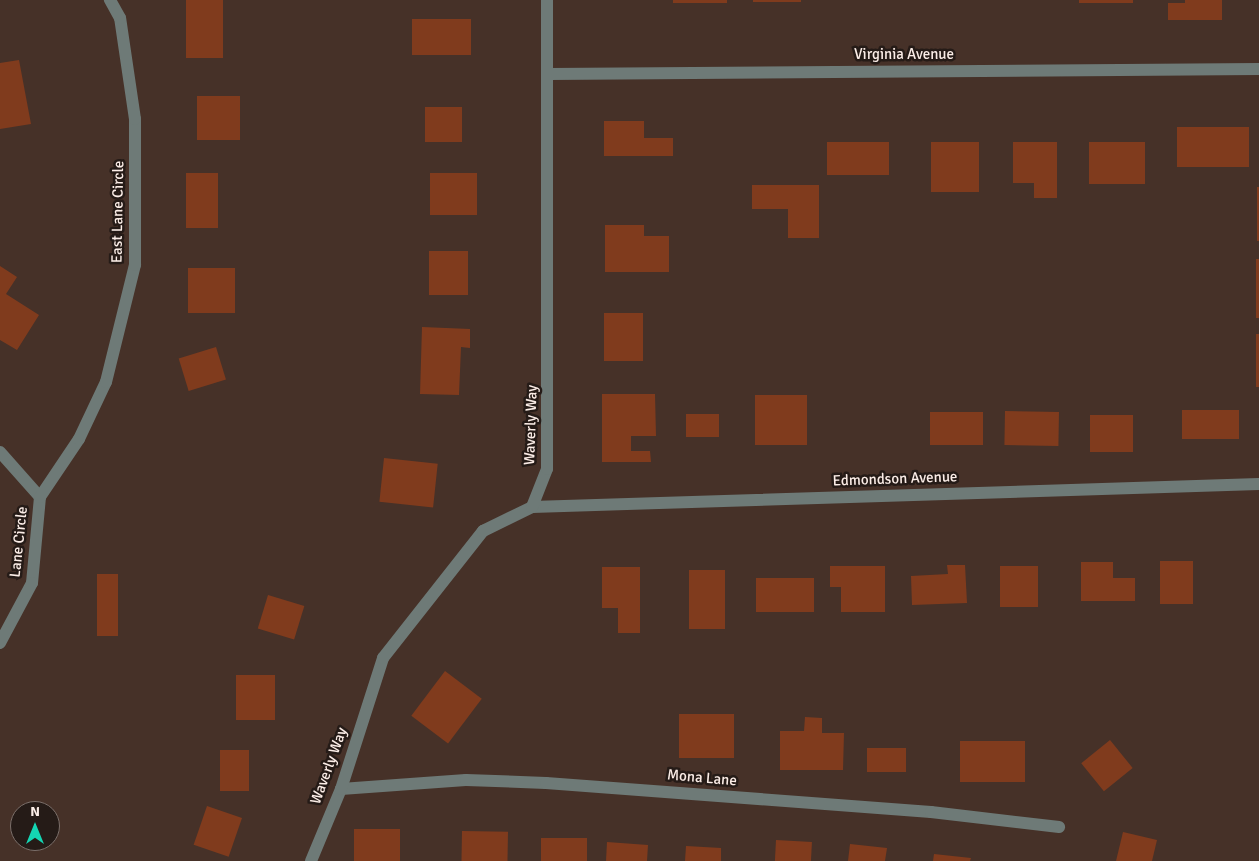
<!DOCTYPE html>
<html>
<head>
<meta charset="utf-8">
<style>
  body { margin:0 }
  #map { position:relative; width:1259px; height:861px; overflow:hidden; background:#463128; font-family:Signika,sans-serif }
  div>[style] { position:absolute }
  .building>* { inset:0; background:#803b1d; transform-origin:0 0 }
  .minor>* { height:12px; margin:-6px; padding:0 6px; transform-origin:6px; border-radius:6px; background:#6e7a77 }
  span { translate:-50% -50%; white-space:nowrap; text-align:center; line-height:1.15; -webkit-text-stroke:5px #251b17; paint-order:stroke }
  .street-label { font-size:15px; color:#fbede7 }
  .north { position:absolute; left:10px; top:801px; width:50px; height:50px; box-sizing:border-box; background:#251b17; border:1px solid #7b6f6a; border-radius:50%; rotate:0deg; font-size:14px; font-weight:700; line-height:20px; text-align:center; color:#fbede7 }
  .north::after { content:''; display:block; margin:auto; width:18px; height:22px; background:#14d5b3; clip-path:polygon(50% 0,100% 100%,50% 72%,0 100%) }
</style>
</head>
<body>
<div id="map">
  <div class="building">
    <div style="left:186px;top:0;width:37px;height:58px"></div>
    <div style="left:673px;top:0;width:54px;height:3px"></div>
    <div style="left:753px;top:0;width:48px;height:2px"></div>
    <div style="left:1079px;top:0;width:54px;height:3px"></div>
    <div style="clip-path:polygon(1185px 0,1222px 0,1222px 20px,1168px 20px,1168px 3px,1185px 3px)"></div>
    <div style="left:412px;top:19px;width:59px;height:36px"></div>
    <div style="clip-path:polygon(19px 60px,31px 124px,0 129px,0 63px)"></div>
    <div style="left:197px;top:96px;width:43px;height:44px"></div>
    <div style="left:425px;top:107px;width:37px;height:35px"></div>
    <div style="clip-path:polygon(604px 121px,644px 121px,644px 138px,673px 138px,673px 156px,604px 156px)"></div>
    <div style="left:1177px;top:127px;width:72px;height:40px"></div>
    <div style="left:827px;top:142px;width:62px;height:33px"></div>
    <div style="left:931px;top:142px;width:48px;height:50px"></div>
    <div style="clip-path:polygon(1013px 142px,1057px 142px,1057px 198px,1034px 198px,1034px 183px,1013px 183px)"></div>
    <div style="left:1089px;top:142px;width:56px;height:42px"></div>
    <div style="left:186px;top:173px;width:32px;height:55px"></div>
    <div style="left:430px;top:173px;width:47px;height:42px"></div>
    <div style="clip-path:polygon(752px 185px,819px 185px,819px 238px,788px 238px,788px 209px,752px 209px)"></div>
    <div style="left:1257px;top:187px;width:2px;height:54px"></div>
    <div style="clip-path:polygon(605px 225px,644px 225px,644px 236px,669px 236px,669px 272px,605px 272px)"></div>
    <div style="left:429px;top:251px;width:39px;height:44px"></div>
    <div style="left:1256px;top:259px;width:3px;height:59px"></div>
    <div style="clip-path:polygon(0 266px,17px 277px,6px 294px,39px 315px,17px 350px,0 340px)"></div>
    <div style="left:188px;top:268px;width:47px;height:45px"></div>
    <div style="left:604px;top:313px;width:39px;height:48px"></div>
    <div style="clip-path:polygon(422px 327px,470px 329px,470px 348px,461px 347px,459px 395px,420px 394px)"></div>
    <div style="left:1256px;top:334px;width:3px;height:53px"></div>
    <div style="left:216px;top:347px;width:34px;height:39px;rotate:73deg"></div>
    <div style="clip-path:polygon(602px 394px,655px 394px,656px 436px,631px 436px,631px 451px,650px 451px,651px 462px,602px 462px)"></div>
    <div style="left:755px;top:395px;width:52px;height:50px"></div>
    <div style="left:1182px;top:410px;width:57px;height:29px"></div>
    <div style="left:1005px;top:411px;width:54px;height:34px;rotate:1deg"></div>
    <div style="left:930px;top:412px;width:53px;height:33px"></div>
    <div style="left:686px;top:414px;width:33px;height:23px"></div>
    <div style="left:1090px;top:415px;width:43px;height:37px"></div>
    <div style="left:384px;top:458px;width:54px;height:44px;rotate:6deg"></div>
    <div style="left:1160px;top:561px;width:33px;height:43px"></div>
    <div style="clip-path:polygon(1081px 562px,1113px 562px,1113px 578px,1135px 578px,1135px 601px,1081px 601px)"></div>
    <div style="clip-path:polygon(947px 565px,965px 565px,967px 603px,912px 605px,911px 576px,948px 574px)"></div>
    <div style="clip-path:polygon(830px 566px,885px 566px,885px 612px,841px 612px,841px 587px,830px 587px)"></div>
    <div style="left:1000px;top:566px;width:38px;height:41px"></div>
    <div style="clip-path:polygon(602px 567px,640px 567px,640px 633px,618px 633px,618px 608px,602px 608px)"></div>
    <div style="left:689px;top:570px;width:36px;height:59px"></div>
    <div style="left:97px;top:574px;width:21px;height:62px"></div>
    <div style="left:756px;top:578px;width:58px;height:34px"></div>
    <div style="left:268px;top:595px;width:38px;height:35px;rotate:17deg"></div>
    <div style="left:445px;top:671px;width:46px;height:56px;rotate:37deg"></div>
    <div style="left:236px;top:675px;width:39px;height:45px"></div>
    <div style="left:679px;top:714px;width:55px;height:44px"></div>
    <div style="clip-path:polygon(805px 717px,822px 718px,822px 733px,844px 733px,843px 770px,780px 770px,780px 731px,804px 731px)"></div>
    <div style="left:1110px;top:740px;width:36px;height:37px;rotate:51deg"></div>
    <div style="left:960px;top:741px;width:65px;height:41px"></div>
    <div style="left:867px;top:748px;width:39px;height:24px"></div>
    <div style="left:220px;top:750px;width:29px;height:41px"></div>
    <div style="left:207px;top:806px;width:37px;height:41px;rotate:19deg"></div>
    <div style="left:354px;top:829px;width:46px;height:32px"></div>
    <div style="left:462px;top:831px;width:46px;height:30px;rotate:1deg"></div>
    <div style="clip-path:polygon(1123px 832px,1157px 840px,1152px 861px,1116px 861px)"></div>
    <div style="left:541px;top:838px;width:46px;height:23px"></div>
    <div style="left:776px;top:840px;width:36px;height:21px;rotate:3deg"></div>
    <div style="clip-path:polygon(607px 842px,648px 845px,647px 861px,606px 861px)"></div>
    <div style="clip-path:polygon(850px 844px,887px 848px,885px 861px,848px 861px)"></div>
    <div style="clip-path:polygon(686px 846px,721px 848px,721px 861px,685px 861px)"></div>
    <div style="clip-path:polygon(934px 854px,971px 858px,970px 861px,933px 861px)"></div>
  </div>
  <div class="minor">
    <div style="left:549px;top:74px;width:710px;rotate:-0.4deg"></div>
    <div style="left:0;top:452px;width:60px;rotate:48.4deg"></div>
    <div style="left:40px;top:497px;width:86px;rotate:95.3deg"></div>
    <div style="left:32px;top:583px;width:68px;rotate:118.1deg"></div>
    <div style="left:40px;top:497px;width:70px;rotate:-56.1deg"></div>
    <div style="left:79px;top:439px;width:63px;rotate:-64.7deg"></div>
    <div style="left:106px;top:382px;width:121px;rotate:-76.1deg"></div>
    <div style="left:135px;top:265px;width:146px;rotate:-90deg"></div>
    <div style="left:135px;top:119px;width:102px;rotate:-98.4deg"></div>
    <div style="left:120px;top:18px;width:21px;rotate:-119deg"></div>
    <div style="left:532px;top:507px;width:727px;rotate:-1.81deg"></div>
    <div style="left:341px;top:789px;width:125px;rotate:-4.1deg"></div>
    <div style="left:466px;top:780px;width:80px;rotate:2.1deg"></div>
    <div style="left:546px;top:783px;width:386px;rotate:4.3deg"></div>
    <div style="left:931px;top:812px;width:129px;rotate:6.7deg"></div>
    <div style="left:311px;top:861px;width:78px;rotate:-67.4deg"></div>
    <div style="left:341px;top:789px;width:138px;rotate:-72.2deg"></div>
    <div style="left:383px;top:658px;width:162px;rotate:-51.8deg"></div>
    <div style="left:483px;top:531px;width:55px;rotate:-26.1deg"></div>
    <div style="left:532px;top:507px;width:41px;rotate:-68.5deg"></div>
    <div style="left:547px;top:469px;width:469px;rotate:-90deg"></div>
  </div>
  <div class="street-label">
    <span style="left:904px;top:55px">Virginia Avenue</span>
    <span style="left:118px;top:212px;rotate:-89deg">East Lane Circle</span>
    <span style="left:531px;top:425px;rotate:-88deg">Waverly Way</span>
    <span style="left:895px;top:479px;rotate:-2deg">Edmondson Avenue</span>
    <span style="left:19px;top:542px;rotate:-84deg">Lane Circle</span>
    <span style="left:329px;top:766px;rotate:-70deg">Waverly Way</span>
    <span style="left:702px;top:778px;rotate:5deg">Mona Lane</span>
  </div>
  <div class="north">N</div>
</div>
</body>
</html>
